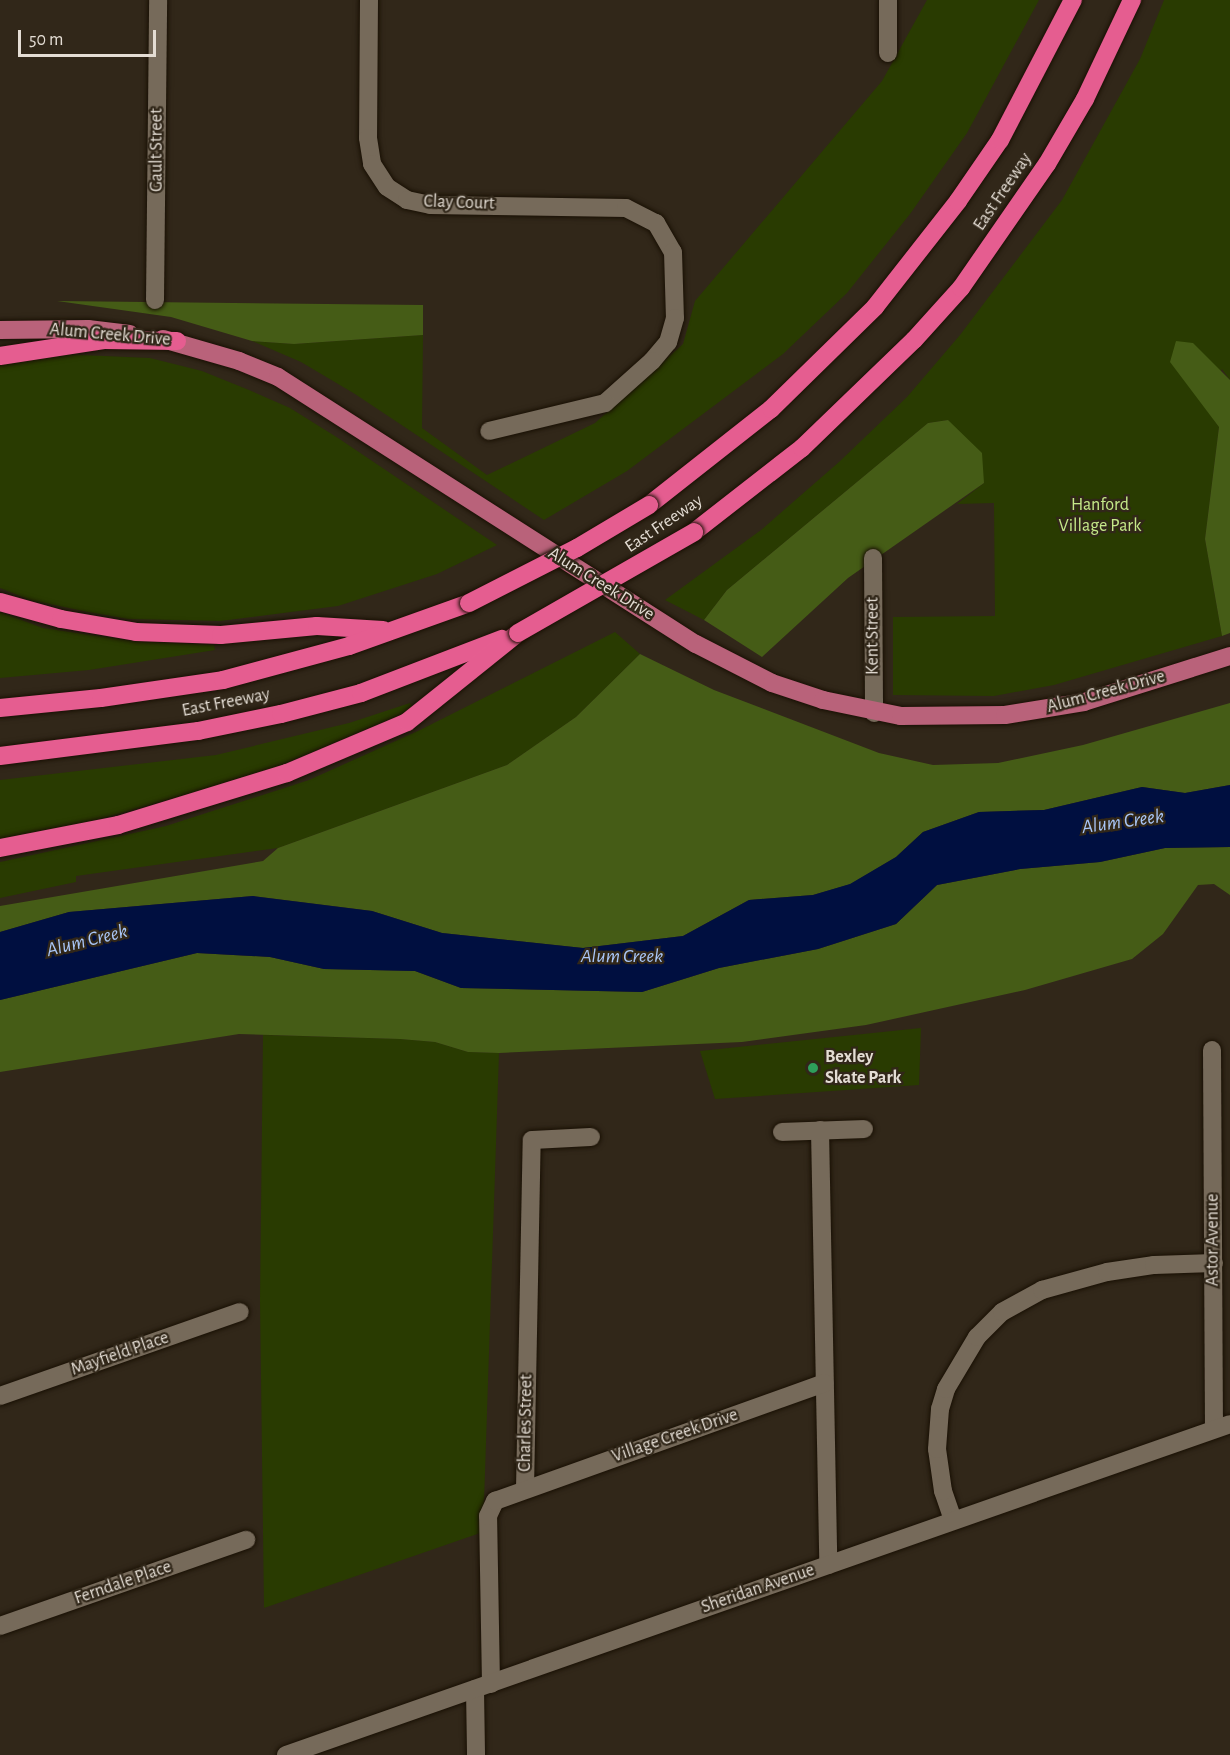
<!DOCTYPE html>
<html>
<head>
<meta charset="utf-8">
<style>
  body { margin:0 }
  #map { position:relative; width:1230px; height:1755px; overflow:hidden; background:#312719; font-family:"Alegreya Sans",sans-serif }
  div>[style] { position:absolute }
  .green>* { inset:0; background:#293b01 }
  .forest>* { inset:0; background:#455c16 }
  .water>* { inset:0; background:#000f40 }
  .roads { filter:drop-shadow(0 0 2px #191004) drop-shadow(0 0 2px #191004) }
  .minor>* { height:18px; margin:-9px; padding:0 9px; transform-origin:9px; border-radius:9px; background:#766a5a }
  .major>* { height:18px; margin:-9px; padding:0 9px; transform-origin:9px; border-radius:9px; background:#b9627a }
  .highway>* { height:18px; margin:-9px; padding:0 9px; transform-origin:9px; border-radius:9px; background:#e55d90 }
  .bridges { filter:drop-shadow(0 0 2px #191004) drop-shadow(0 0 2px #191004) }
  .highway-bridge>* { height:18px; margin:-9px; padding:0 9px; transform-origin:9px; border-radius:9px; background:#e55d90 }
  .dots>* { width:16px; height:16px; translate:-50% -50%; box-sizing:border-box; border:3px solid #312719; border-radius:50% }
  span { translate:-50% -50%; white-space:nowrap; text-align:center; line-height:1.15; -webkit-text-stroke:4.5px #312719; paint-order:stroke }
  .street-label { font-size:18px; color:#e4ddd4 }
  .park-label { font-size:18px; color:#c5e989 }
  .poi-label { font-size:18px; color:#e4ddd4; font-weight:700 }
  .left { translate:0 -50%; text-align:left }
  .water-label { font-size:20px; color:#a9c6f8; font-style:italic }
  .scale { position:absolute; left:18px; top:30px; width:138px; height:27px; box-sizing:border-box; border:3px solid #e4ddd4; border-top:0; padding-left:8px; font-size:18px; line-height:21px; white-space:nowrap; color:#e4ddd4; -webkit-text-stroke:4px #312719; paint-order:stroke }
</style>
</head>
<body>
<div id="map">
  <div class="green">
    <div style="clip-path:polygon(927px 0,1039px 0,967px 133px,910px 214px,847px 293px,783px 354px,627px 471px,544px 520px,355px 394px,301px 362px,252px 341px,294px 344px,423px 335px,422px 428px,487px 475px,595px 423px,683px 344px,695px 301px,882px 81px)"></div>
    <div style="clip-path:polygon(1164px 0,1230px 0,1230px 380px,1222px 369px,1200px 400px,1219px 427px,1205px 539px,1222px 636px,1054px 685px,994px 696px,893px 695px,893px 617px,995px 616px,994px 503px,957px 504px,984px 483px,948px 420px,928px 423px,727px 590px,704px 620px,665px 600px,761px 530px,839px 462px,907px 397px,960px 335px,1062px 200px,1140px 59px)"></div>
    <div style="clip-path:polygon(36px 353px,150px 358px,202px 371px,249px 390px,290px 408px,338px 438px,497px 545px,437px 574px,338px 606px,220px 621px,128px 619px,88px 612px,30px 600px,0 588px,0 363px)"></div>
    <div style="clip-path:polygon(0 612px,43px 628px,132px 641px,214px 645px,215px 650px,89px 670px,0 678px)"></div>
    <div style="clip-path:polygon(615px 632px,640px 654px,576px 717px,507px 765px,278px 848px,76px 876px,76px 882px,0 898px,0 862px,166px 826px,309px 780px,420px 730px)"></div>
    <div style="clip-path:polygon(410px 703px,414px 709px,265px 772px,86px 823px,0 840px,0 780px,216px 755px,349px 723px)"></div>
    <div style="clip-path:polygon(921px 1028px,919px 1085px,715px 1099px,700px 1051px)"></div>
    <div style="clip-path:polygon(263px 1035px,400px 1039px,435px 1042px,468px 1052px,499px 1053px,483px 1532px,264px 1608px,260px 1300px)"></div>
  </div>
  <div class="forest">
    <div style="clip-path:polygon(57px 301px,423px 305px,423px 335px,294px 344px,252px 341px,171px 317px)"></div>
    <div style="clip-path:polygon(1176px 341px,1193px 343px,1230px 380px,1230px 633px,1222px 636px,1205px 539px,1219px 427px,1170px 362px)"></div>
    <div style="clip-path:polygon(948px 420px,982px 453px,984px 483px,848px 578px,762px 657px,704px 620px,727px 590px,928px 423px)"></div>
    <div style="clip-path:polygon(640px 654px,714px 690px,879px 753px,933px 765px,998px 763px,1083px 745px,1230px 703px,1230px 785px,1185px 793px,1142px 787px,1044px 810px,979px 812px,923px 832px,896px 857px,851px 884px,813px 895px,749px 900px,683px 936px,583px 948px,442px 933px,372px 911px,253px 896px,69px 912px,0 932px,0 906px,263px 861px,278px 848px,507px 765px,576px 717px)"></div>
    <div style="clip-path:polygon(1230px 847px,1230px 895px,1214px 884px,1198px 885px,1163px 934px,1132px 959px,1025px 990px,866px 1025px,742px 1042px,499px 1053px,468px 1052px,435px 1042px,400px 1039px,239px 1034px,0 1072px,0 1000px,197px 953px,270px 957px,324px 969px,415px 971px,461px 988px,642px 992px,719px 968px,818px 949px,896px 924px,937px 885px,1020px 869px,1100px 862px,1165px 848px)"></div>
  </div>
  <div class="water">
    <div style="clip-path:polygon(1230px 785px,1230px 847px,1165px 848px,1100px 862px,1020px 869px,937px 885px,896px 924px,818px 949px,719px 968px,642px 992px,461px 988px,415px 971px,324px 969px,270px 957px,197px 953px,0 1000px,0 932px,69px 912px,253px 896px,372px 911px,442px 933px,583px 948px,683px 936px,749px 900px,813px 895px,850px 884px,896px 857px,923px 832px,979px 812px,1044px 810px,1142px 787px,1185px 793px)"></div>
  </div>
  <div class="roads">
    <div class="minor">
      <div style="left:369px;top:0;width:138px;rotate:90.4deg"></div>
      <div style="left:368px;top:138px;width:26px;rotate:81deg"></div>
      <div style="left:372px;top:164px;width:27px;rotate:57deg"></div>
      <div style="left:387px;top:187px;width:24px;rotate:33deg"></div>
      <div style="left:407px;top:200px;width:24px;rotate:12deg"></div>
      <div style="left:430px;top:205px;width:196px;rotate:0.9deg"></div>
      <div style="left:626px;top:208px;width:34px;rotate:27deg"></div>
      <div style="left:656px;top:223px;width:34px;rotate:60deg"></div>
      <div style="left:673px;top:252px;width:66px;rotate:88.3deg"></div>
      <div style="left:675px;top:318px;width:25px;rotate:106deg"></div>
      <div style="left:668px;top:342px;width:25px;rotate:130deg"></div>
      <div style="left:652px;top:361px;width:63px;rotate:138.2deg"></div>
      <div style="left:605px;top:403px;width:119px;rotate:166.4deg"></div>
      <div style="left:888px;top:53px;width:53px;rotate:-90deg"></div>
      <div style="left:155px;top:300px;width:300px;rotate:-89.4deg"></div>
      <div style="left:873px;top:558px;width:155px;rotate:89.6deg"></div>
      <div style="left:1212px;top:1050px;width:379px;rotate:89.7deg"></div>
      <div style="left:820px;top:1130px;width:435px;rotate:88.9deg"></div>
      <div style="left:782px;top:1132px;width:82px;rotate:-2.1deg"></div>
      <div style="left:0;top:1396px;width:254px;rotate:-19.3deg"></div>
      <div style="left:525px;top:1489px;width:349px;rotate:-88.9deg"></div>
      <div style="left:532px;top:1140px;width:59px;rotate:-2.9deg"></div>
      <div style="left:953px;top:1520px;width:31px;rotate:-109deg"></div>
      <div style="left:943px;top:1491px;width:42px;rotate:-98.1deg"></div>
      <div style="left:937px;top:1449px;width:40px;rotate:-85.7deg"></div>
      <div style="left:940px;top:1409px;width:21px;rotate:-73deg"></div>
      <div style="left:946px;top:1389px;width:61px;rotate:-59.2deg"></div>
      <div style="left:977px;top:1337px;width:35px;rotate:-45deg"></div>
      <div style="left:1002px;top:1312px;width:46px;rotate:-28.8deg"></div>
      <div style="left:1042px;top:1290px;width:67px;rotate:-15.5deg"></div>
      <div style="left:1107px;top:1272px;width:48px;rotate:-8.5deg"></div>
      <div style="left:1154px;top:1265px;width:60px;rotate:-1.9deg"></div>
      <div style="left:0;top:1626px;width:261px;rotate:-19.3deg"></div>
      <div style="left:491px;top:1684px;width:168px;rotate:-91deg"></div>
      <div style="left:488px;top:1516px;width:17px;rotate:-65deg"></div>
      <div style="left:495px;top:1501px;width:350px;rotate:-19.7deg"></div>
      <div style="left:475px;top:1689px;width:66px;rotate:89.1deg"></div>
      <div style="left:286px;top:1755px;width:1000px;rotate:-19.32deg"></div>
    </div>
    <div class="major">
      <div style="left:0;top:330px;width:88px;rotate:-0.7deg"></div>
      <div style="left:88px;top:329px;width:42px;rotate:6.8deg"></div>
      <div style="left:163px;top:339px;width:79px;rotate:16.1deg"></div>
      <div style="left:239px;top:361px;width:42px;rotate:22.3deg"></div>
      <div style="left:278px;top:377px;width:496px;rotate:32.6deg"></div>
      <div style="left:696px;top:644px;width:85px;rotate:27.2deg"></div>
      <div style="left:772px;top:683px;width:54px;rotate:18.4deg"></div>
      <div style="left:823px;top:700px;width:80px;rotate:11.6deg"></div>
      <div style="left:901px;top:716px;width:104px;rotate:-0.6deg"></div>
      <div style="left:1005px;top:715px;width:80px;rotate:-9.3deg"></div>
      <div style="left:1084px;top:702px;width:153px;rotate:-17.5deg"></div>
    </div>
    <div class="highway">
      <div style="left:0;top:356px;width:105px;rotate:-8.7deg"></div>
      <div style="left:104px;top:340px;width:73px;rotate:0.8deg"></div>
      <div style="left:649px;top:505px;width:155px;rotate:-38.2deg"></div>
      <div style="left:771px;top:409px;width:146px;rotate:-44.4deg"></div>
      <div style="left:875px;top:307px;width:135px;rotate:-51.9deg"></div>
      <div style="left:958px;top:201px;width:74px;rotate:-55.5deg"></div>
      <div style="left:1000px;top:140px;width:158px;rotate:-62.5deg"></div>
      <div style="left:694px;top:532px;width:137px;rotate:-37.9deg"></div>
      <div style="left:802px;top:448px;width:156px;rotate:-44deg"></div>
      <div style="left:914px;top:340px;width:70px;rotate:-47.9deg"></div>
      <div style="left:961px;top:288px;width:151px;rotate:-55.3deg"></div>
      <div style="left:1047px;top:164px;width:75px;rotate:-59.7deg"></div>
      <div style="left:1085px;top:99px;width:110px;rotate:-64.6deg"></div>
      <div style="left:0;top:602px;width:63px;rotate:15.6deg"></div>
      <div style="left:61px;top:619px;width:76px;rotate:9.8deg"></div>
      <div style="left:136px;top:632px;width:85px;rotate:2deg"></div>
      <div style="left:221px;top:635px;width:96px;rotate:-5.4deg"></div>
      <div style="left:317px;top:626px;width:66px;rotate:3.5deg"></div>
      <div style="left:0;top:708px;width:101px;rotate:-5.7deg"></div>
      <div style="left:101px;top:698px;width:123px;rotate:-8.4deg"></div>
      <div style="left:223px;top:680px;width:131px;rotate:-15.1deg"></div>
      <div style="left:349px;top:646px;width:127px;rotate:-19.7deg"></div>
      <div style="left:0;top:756px;width:200px;rotate:-7.2deg"></div>
      <div style="left:198px;top:731px;width:85px;rotate:-11.6deg"></div>
      <div style="left:281px;top:714px;width:83px;rotate:-14.7deg"></div>
      <div style="left:361px;top:693px;width:151px;rotate:-21deg"></div>
      <div style="left:0;top:848px;width:120px;rotate:-11deg"></div>
      <div style="left:118px;top:825px;width:177px;rotate:-17.1deg"></div>
      <div style="left:287px;top:773px;width:130px;rotate:-23deg"></div>
      <div style="left:407px;top:722px;width:142px;rotate:-38.7deg"></div>
    </div>
  </div>
  <div class="bridges">
    <div class="highway-bridge">
      <div style="left:469px;top:603px;width:121px;rotate:-27deg"></div>
      <div style="left:577px;top:548px;width:84px;rotate:-30.8deg"></div>
      <div style="left:518px;top:633px;width:203px;rotate:-29.8deg"></div>
    </div>
  </div>
  <div class="dots">
    <div style="left:813px;top:1068px;background:#2e9e5b"></div>
  </div>
  <div class="street-label">
    <span style="left:157px;top:150px;rotate:-90deg">Gault Street</span>
    <span style="left:1003px;top:192px;rotate:-56deg">East Freeway</span>
    <span style="left:459px;top:203px;rotate:2deg">Clay Court</span>
    <span style="left:110px;top:335px;rotate:5deg">Alum Creek Drive</span>
    <span style="left:664px;top:524px;rotate:-34deg">East Freeway</span>
    <span style="left:601px;top:584px;rotate:32deg">Alum Creek Drive</span>
    <span style="left:873px;top:636px;rotate:-90deg">Kent Street</span>
    <span style="left:1106px;top:692px;rotate:-15deg">Alum Creek Drive</span>
    <span style="left:226px;top:703px;rotate:-11deg">East Freeway</span>
    <span style="left:1213px;top:1240px;rotate:-90deg">Astor Avenue</span>
    <span style="left:120px;top:1354px;rotate:-19deg">Mayfield Place</span>
    <span style="left:526px;top:1423px;rotate:-89deg">Charles Street</span>
    <span style="left:675px;top:1436px;rotate:-19deg">Village Creek Drive</span>
    <span style="left:123px;top:1583px;rotate:-19deg">Ferndale Place</span>
    <span style="left:758px;top:1589px;rotate:-19deg">Sheridan Avenue</span>
  </div>
  <div class="park-label">
    <span style="left:1100px;top:516px">Hanford<br>Village Park</span>
  </div>
  <div class="poi-label">
    <span class="left" style="left:825px;top:1068px">Bexley<br>Skate Park</span>
  </div>
  <div class="water-label">
    <span style="left:1123px;top:822px;rotate:-8deg">Alum Creek</span>
    <span style="left:87px;top:941px;rotate:-14deg">Alum Creek</span>
    <span style="left:622px;top:956px">Alum Creek</span>
  </div>
  <div class="scale">50 m</div>
</div>
</body>
</html>
